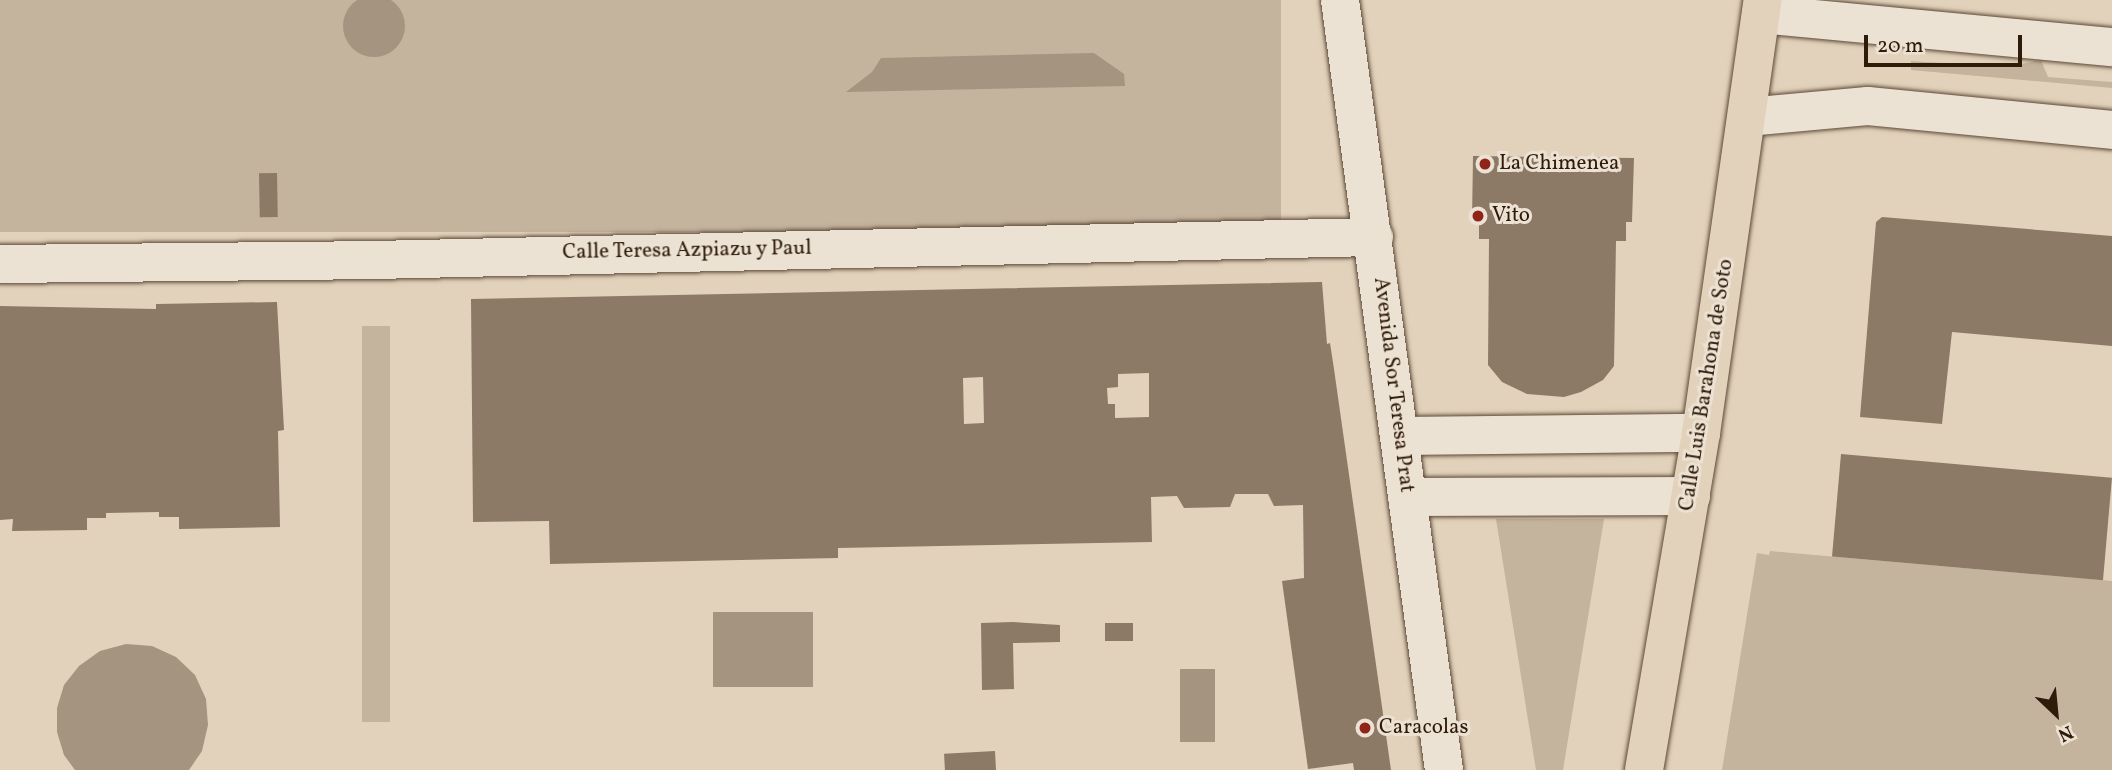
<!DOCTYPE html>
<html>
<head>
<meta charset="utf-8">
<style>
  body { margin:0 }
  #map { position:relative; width:2112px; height:770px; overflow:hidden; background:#e2d2bb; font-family:Vollkorn,serif }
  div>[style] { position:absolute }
  .green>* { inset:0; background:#c4b39d; transform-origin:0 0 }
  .water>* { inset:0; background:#a5947f; transform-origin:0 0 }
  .round { border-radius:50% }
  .building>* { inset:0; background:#8c7a66; transform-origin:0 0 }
  .roads { filter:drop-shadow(0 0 2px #5c4936) drop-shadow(0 0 2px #5c4936) }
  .minor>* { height:38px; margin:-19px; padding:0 19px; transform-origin:19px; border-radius:19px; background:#ece2d3 }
  .major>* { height:38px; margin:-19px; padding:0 19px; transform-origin:19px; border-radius:19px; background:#e2d2bb }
  .dots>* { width:19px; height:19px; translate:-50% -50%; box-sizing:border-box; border:4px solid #ece2d3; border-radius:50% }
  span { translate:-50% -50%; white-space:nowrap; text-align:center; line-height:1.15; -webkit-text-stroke:6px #ece2d3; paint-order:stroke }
  .poi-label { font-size:21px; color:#2f1b0a }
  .left { translate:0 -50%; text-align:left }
  .street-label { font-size:21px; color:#2f1b0a }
  .north { position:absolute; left:2021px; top:679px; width:70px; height:70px; -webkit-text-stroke:5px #ece2d3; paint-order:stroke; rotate:154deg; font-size:19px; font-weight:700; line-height:28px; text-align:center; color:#2f1b0a }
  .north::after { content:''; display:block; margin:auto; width:24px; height:32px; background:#2f1b0a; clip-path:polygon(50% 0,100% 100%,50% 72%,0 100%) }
  .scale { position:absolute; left:1864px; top:35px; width:158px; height:32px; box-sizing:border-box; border:4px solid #2f1b0a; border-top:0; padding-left:9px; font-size:21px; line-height:24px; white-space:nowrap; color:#2f1b0a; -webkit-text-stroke:5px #ece2d3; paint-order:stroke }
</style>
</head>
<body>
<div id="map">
  <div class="green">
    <div style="left:0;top:0;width:1281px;height:232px"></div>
    <div style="clip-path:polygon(2041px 60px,2048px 77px,2112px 82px,2112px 88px,1911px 70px,1911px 61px,2006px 67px)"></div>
    <div style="left:362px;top:326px;width:28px;height:396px"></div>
    <div style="clip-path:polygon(1496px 519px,1604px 519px,1563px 770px,1536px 770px)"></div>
    <div style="clip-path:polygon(1770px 551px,2112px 581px,2112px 770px,1722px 770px,1757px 553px,1769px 555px)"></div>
  </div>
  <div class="water">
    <div class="round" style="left:343px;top:-5px;width:62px;height:62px"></div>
    <div style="clip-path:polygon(1094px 53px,1124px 74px,1125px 86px,846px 92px,872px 72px,881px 58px)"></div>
    <div style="left:813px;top:612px;width:75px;height:100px;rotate:90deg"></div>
    <div style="clip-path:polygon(126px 644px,152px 646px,176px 657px,195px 675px,206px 699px,208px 725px,202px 751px,189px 770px,75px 770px,64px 755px,57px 732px,57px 708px,64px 685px,79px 666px,100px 651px)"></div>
    <div style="left:1215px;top:669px;width:73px;height:35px;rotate:90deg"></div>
  </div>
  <div class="building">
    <div style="clip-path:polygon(1473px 156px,1634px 158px,1632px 222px,1626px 222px,1626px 241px,1616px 241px,1614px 366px,1603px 380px,1581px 392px,1564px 397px,1527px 394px,1502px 382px,1488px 365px,1489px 239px,1479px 239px,1479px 220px,1472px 220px)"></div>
    <div style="left:277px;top:173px;width:44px;height:18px;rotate:89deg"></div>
    <div style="clip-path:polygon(1882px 217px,2112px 236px,2112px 346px,1952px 332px,1942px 424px,1860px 417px,1876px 222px)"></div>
    <div style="clip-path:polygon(evenodd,1322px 282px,1327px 344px,1330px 343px,1334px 369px,1391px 770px,1354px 770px,1353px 763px,1308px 769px,1282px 581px,1304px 578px,1303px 505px,1274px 506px,1268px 494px,1235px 494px,1230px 507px,1184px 508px,1177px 496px,1151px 497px,1152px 542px,838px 548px,838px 558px,550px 564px,549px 521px,473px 522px,471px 299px,1322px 282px,1149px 373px,1149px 417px,1115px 418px,1115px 404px,1108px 404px,1107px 388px,1118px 387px,1118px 374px,1149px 373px,1322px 282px,983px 377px,984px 423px,964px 424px,963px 378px,983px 377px)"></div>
    <div style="clip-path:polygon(277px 302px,284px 430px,278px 431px,280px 527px,179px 529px,179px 517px,159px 517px,159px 512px,106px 513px,106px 518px,87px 518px,87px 530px,12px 531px,13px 519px,0 520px,0 306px,156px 309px,156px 304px)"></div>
    <div style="left:1841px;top:454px;width:272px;height:103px;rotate:5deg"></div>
    <div style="clip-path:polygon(1013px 622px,1060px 625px,1060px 642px,1013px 643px,1014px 689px,982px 690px,981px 623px)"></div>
    <div style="left:1133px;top:623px;width:18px;height:28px;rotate:90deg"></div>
    <div style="left:995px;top:751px;width:19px;height:51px;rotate:87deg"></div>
  </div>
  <div class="roads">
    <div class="minor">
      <div style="left:1340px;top:0;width:777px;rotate:82.31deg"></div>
      <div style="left:1761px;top:14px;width:353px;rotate:5.4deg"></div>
      <div style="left:1747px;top:117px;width:121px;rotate:-5.2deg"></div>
      <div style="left:1868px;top:106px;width:245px;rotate:5.6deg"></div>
      <div style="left:0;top:264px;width:375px;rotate:-0.6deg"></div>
      <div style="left:375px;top:260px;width:999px;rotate:-1.32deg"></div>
      <div style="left:1400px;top:436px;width:301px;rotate:-0.6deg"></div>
      <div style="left:1407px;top:497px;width:284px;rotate:-0.2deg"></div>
    </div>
    <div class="major">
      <div style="left:1644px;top:770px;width:342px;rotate:-80.4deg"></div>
      <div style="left:1701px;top:433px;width:437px;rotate:-81.9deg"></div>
    </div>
  </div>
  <div class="dots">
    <div style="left:1485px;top:164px;background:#8f2418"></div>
    <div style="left:1478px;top:216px;background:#8f2418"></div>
    <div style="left:1365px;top:728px;background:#8f2418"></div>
  </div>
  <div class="poi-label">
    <span class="left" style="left:1499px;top:164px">La Chimenea</span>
    <span class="left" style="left:1492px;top:216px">Vito</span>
    <span class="left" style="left:1379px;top:728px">Caracolas</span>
  </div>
  <div class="street-label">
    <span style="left:687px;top:251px;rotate:-1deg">Calle Teresa Azpiazu y Paul</span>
    <span style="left:1393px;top:385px;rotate:83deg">Avenida Sor Teresa Prat</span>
    <span style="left:1707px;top:385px;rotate:-81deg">Calle Luis Barahona de Soto</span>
  </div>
  <div class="north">N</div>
  <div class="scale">20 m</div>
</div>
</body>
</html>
